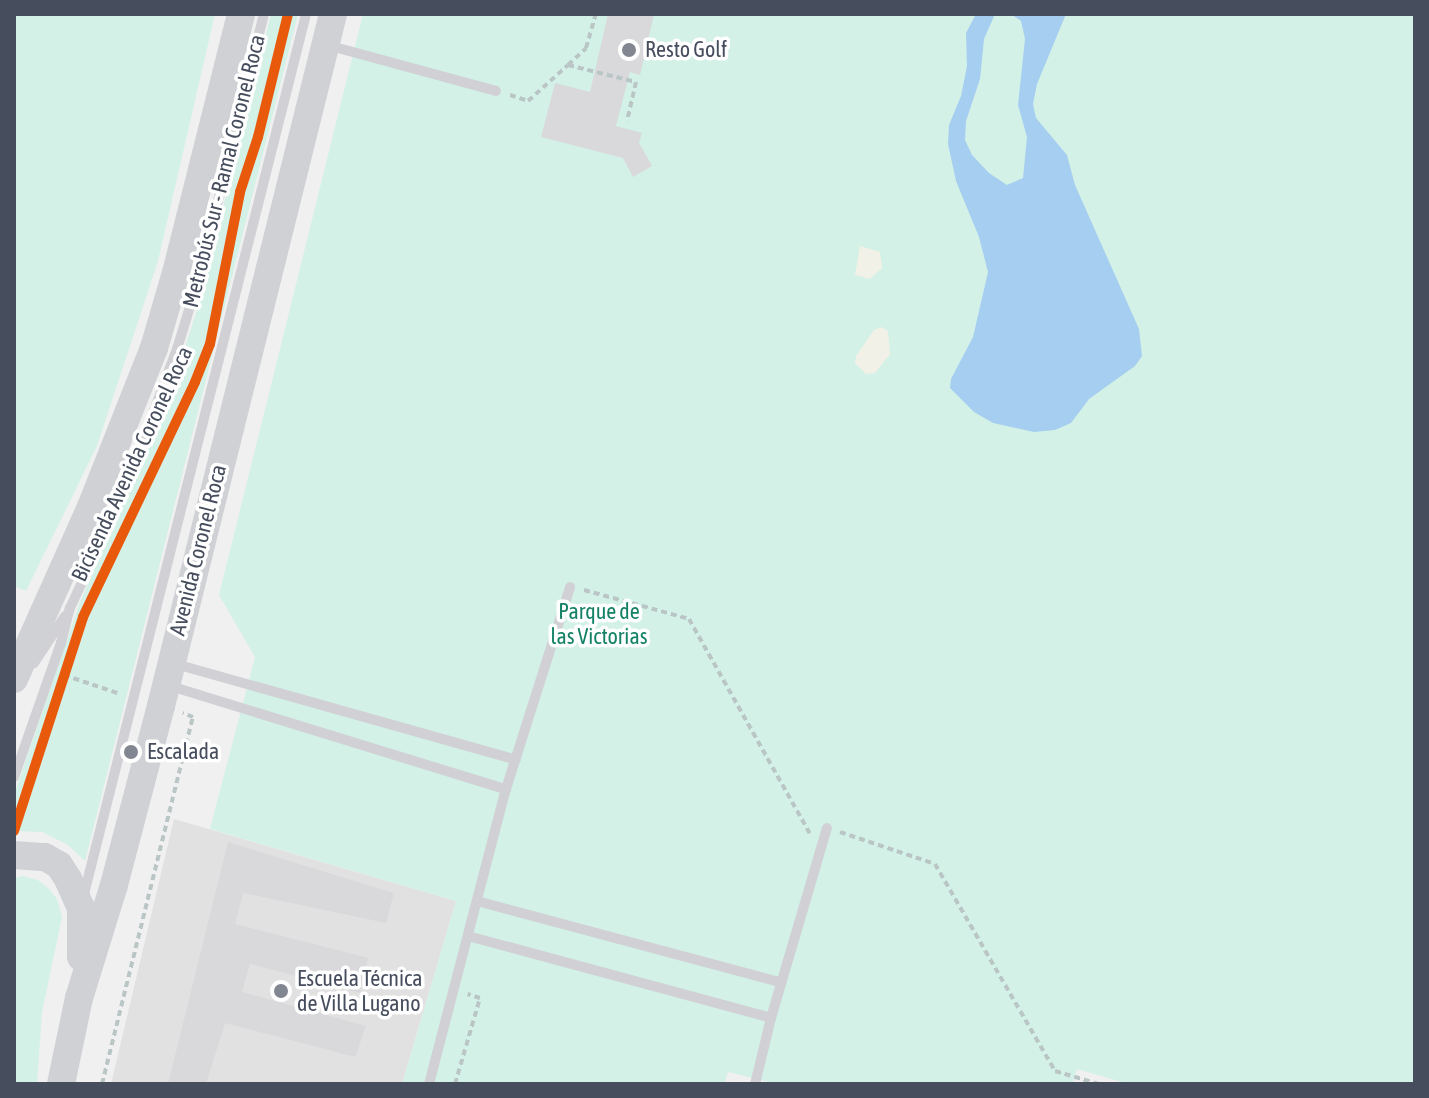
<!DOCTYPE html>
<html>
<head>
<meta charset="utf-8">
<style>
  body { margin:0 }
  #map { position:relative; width:1429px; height:1098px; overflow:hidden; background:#f0f0f0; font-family:"Asap Condensed",sans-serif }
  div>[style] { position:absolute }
  .education>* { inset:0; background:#e2e1e1 }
  .green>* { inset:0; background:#d3f1e6 }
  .sand>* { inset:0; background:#f2f1e7 }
  .water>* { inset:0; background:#a6cef0 }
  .building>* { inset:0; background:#d9d9dc }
  .path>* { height:4px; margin-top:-2px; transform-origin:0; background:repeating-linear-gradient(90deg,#bac6c6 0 6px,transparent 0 10px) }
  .service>* { height:10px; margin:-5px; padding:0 5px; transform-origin:5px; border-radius:5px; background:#d1d1d5 }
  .secondary>* { height:28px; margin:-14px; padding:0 14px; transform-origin:14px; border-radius:14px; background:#d0d1d5 }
  .cycleway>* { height:10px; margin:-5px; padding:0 5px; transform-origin:5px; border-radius:5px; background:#e8590c }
  .dots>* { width:22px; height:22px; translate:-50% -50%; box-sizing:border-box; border:4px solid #fff; border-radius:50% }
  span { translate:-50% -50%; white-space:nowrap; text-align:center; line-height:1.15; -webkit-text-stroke:7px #fff; paint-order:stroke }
  .poi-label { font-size:22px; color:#464d5d }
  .left { translate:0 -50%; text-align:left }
  .street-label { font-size:22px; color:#464d5d }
  .park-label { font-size:22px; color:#138265 }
  .frame { position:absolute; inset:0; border:16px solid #464d5d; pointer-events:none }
</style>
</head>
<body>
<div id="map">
  <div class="education">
    <div style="clip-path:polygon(174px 819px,456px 901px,402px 1084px,111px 1084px)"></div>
  </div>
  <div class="green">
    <div style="clip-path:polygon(14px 14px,215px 14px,158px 261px,97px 446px,26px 591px,14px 586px)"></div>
    <div style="clip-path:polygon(271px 14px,298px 14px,85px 861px,68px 845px,42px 832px,14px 831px,14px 795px,80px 602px,170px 393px,198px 307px)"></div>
    <div style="clip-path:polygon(363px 14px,1415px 14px,1415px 1084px,1129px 1084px,1077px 1069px,1072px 1084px,777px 1084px,728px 1072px,724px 1084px,402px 1084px,456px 901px,210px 829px,255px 657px,219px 595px)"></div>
    <div style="clip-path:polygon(23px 876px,38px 880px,49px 889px,57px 899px,62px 917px,42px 1012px,37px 1084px,14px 1084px,14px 878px)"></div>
  </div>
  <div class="sand">
    <div style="clip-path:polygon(860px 246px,880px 252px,882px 268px,870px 279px,855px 275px)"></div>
    <div style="clip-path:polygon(881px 327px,888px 331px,890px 354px,875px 373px,866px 374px,855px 363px,856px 356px,874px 330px)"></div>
  </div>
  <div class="water">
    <div style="clip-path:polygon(976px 14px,995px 14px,984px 39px,980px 79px,966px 121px,965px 140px,972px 155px,989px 173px,1007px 185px,1023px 178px,1027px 137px,1018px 105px,1025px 39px,1021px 21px,1011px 14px,1066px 14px,1037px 84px,1033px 104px,1036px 118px,1067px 155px,1075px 185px,1139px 329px,1142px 356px,1135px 366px,1089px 399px,1071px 423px,1055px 430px,1034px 432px,993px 423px,974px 412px,950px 388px,951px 379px,973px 337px,988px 272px,979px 237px,956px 181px,948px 144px,949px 125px,961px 96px,967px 66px,966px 33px)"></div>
  </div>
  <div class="building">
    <div style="clip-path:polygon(608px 14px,654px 14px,640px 75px,630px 72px,616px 126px,642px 133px,639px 143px,652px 166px,633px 177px,623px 158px,541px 137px,555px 83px,590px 92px)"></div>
    <div style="clip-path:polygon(228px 842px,394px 893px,386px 923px,243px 893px,235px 924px,368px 958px,360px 993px,250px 964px,242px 992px,366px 1026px,355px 1057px,225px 1023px,206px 1084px,168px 1084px)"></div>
  </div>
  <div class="path">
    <div style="left:568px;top:65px;width:25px;rotate:-43deg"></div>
    <div style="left:586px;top:48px;width:35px;rotate:-74deg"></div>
    <div style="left:510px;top:95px;width:19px;rotate:18deg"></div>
    <div style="left:528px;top:101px;width:54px;rotate:-42deg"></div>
    <div style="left:568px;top:65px;width:70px;rotate:14deg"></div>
    <div style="left:636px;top:82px;width:40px;rotate:103deg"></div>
    <div style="left:584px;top:590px;width:109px;rotate:15.4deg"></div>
    <div style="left:689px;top:619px;width:247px;rotate:60.6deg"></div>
    <div style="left:64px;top:675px;width:59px;rotate:18.7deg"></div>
    <div style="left:14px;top:825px;width:2px"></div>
    <div style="left:840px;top:832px;width:100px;rotate:18.6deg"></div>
    <div style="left:935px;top:864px;width:239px;rotate:59.9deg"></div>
    <div style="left:1055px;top:1071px;width:46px;rotate:16.5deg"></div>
    <div style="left:102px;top:1084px;width:378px;rotate:-76.1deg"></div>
    <div style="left:193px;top:717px;width:11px;rotate:-158deg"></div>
    <div style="left:455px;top:1084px;width:90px;rotate:-73.8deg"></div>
    <div style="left:480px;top:998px;width:13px;rotate:-162deg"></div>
  </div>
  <div class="service">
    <div style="left:327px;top:45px;width:175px;rotate:15.2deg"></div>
    <div style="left:34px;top:663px;width:56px;rotate:-56.6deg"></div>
    <div style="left:172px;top:663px;width:357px;rotate:15.7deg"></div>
    <div style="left:167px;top:685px;width:355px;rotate:17.1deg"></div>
    <div style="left:14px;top:777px;width:142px;rotate:-70.7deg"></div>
    <div style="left:61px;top:643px;width:36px;rotate:-76deg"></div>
    <div style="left:70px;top:608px;width:128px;rotate:-65deg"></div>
    <div style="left:124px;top:492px;width:153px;rotate:-69.7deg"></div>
    <div style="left:177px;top:349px;width:78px;rotate:-73deg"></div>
    <div style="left:200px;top:274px;width:268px;rotate:-76.2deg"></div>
    <div style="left:83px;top:898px;width:912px;rotate:-75.84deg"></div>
    <div style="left:477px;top:901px;width:314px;rotate:15deg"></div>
    <div style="left:468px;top:936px;width:314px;rotate:15.1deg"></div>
    <div style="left:771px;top:1018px;width:68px;rotate:103.6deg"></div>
    <div style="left:771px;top:1018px;width:198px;rotate:-73.6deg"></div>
    <div style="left:429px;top:1084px;width:305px;rotate:-75.4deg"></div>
    <div style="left:506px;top:789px;width:212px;rotate:-72.4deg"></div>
  </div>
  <div class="secondary">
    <div style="left:14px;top:679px;width:188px;rotate:-65.9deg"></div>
    <div style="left:91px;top:507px;width:171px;rotate:-68.4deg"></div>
    <div style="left:154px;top:348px;width:78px;rotate:-73.7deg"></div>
    <div style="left:176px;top:273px;width:267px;rotate:-75.9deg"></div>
    <div style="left:14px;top:855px;width:31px;rotate:4deg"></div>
    <div style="left:45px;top:857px;width:16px;rotate:30deg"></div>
    <div style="left:59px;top:865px;width:17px;rotate:57deg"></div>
    <div style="left:68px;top:879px;width:32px;rotate:66deg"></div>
    <div style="left:81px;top:908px;width:49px;rotate:90deg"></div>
    <div style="left:61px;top:1084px;width:88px;rotate:-78.2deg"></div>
    <div style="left:79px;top:998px;width:118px;rotate:-72.8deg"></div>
    <div style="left:114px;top:885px;width:185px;rotate:-75.3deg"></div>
    <div style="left:161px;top:706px;width:713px;rotate:-76.04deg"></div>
  </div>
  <div class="cycleway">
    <div style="left:14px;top:831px;width:225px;rotate:-72.1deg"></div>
    <div style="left:83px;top:617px;width:260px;rotate:-64.5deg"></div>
    <div style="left:195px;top:382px;width:41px;rotate:-68.5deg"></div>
    <div style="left:210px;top:344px;width:155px;rotate:-78.8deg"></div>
    <div style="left:240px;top:192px;width:58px;rotate:-71.9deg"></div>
    <div style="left:258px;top:137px;width:127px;rotate:-76.3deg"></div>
  </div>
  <div class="dots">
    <div style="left:629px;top:50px;background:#828690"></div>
    <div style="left:131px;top:752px;background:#828690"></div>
    <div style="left:281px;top:991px;background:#828690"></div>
  </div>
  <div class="poi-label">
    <span class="left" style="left:645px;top:50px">Resto Golf</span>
    <span class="left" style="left:147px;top:752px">Escalada</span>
    <span class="left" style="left:297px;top:991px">Escuela Técnica<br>de Villa Lugano</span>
  </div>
  <div class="street-label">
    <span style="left:224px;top:171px;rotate:-76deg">Metrobús Sur - Ramal Coronel Roca</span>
    <span style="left:132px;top:464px;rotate:-65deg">Bicisenda Avenida Coronel Roca</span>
    <span style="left:198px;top:550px;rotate:-76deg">Avenida Coronel Roca</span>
  </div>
  <div class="park-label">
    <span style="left:599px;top:624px">Parque de<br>las Victorias</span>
  </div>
  <div class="frame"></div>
</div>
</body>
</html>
